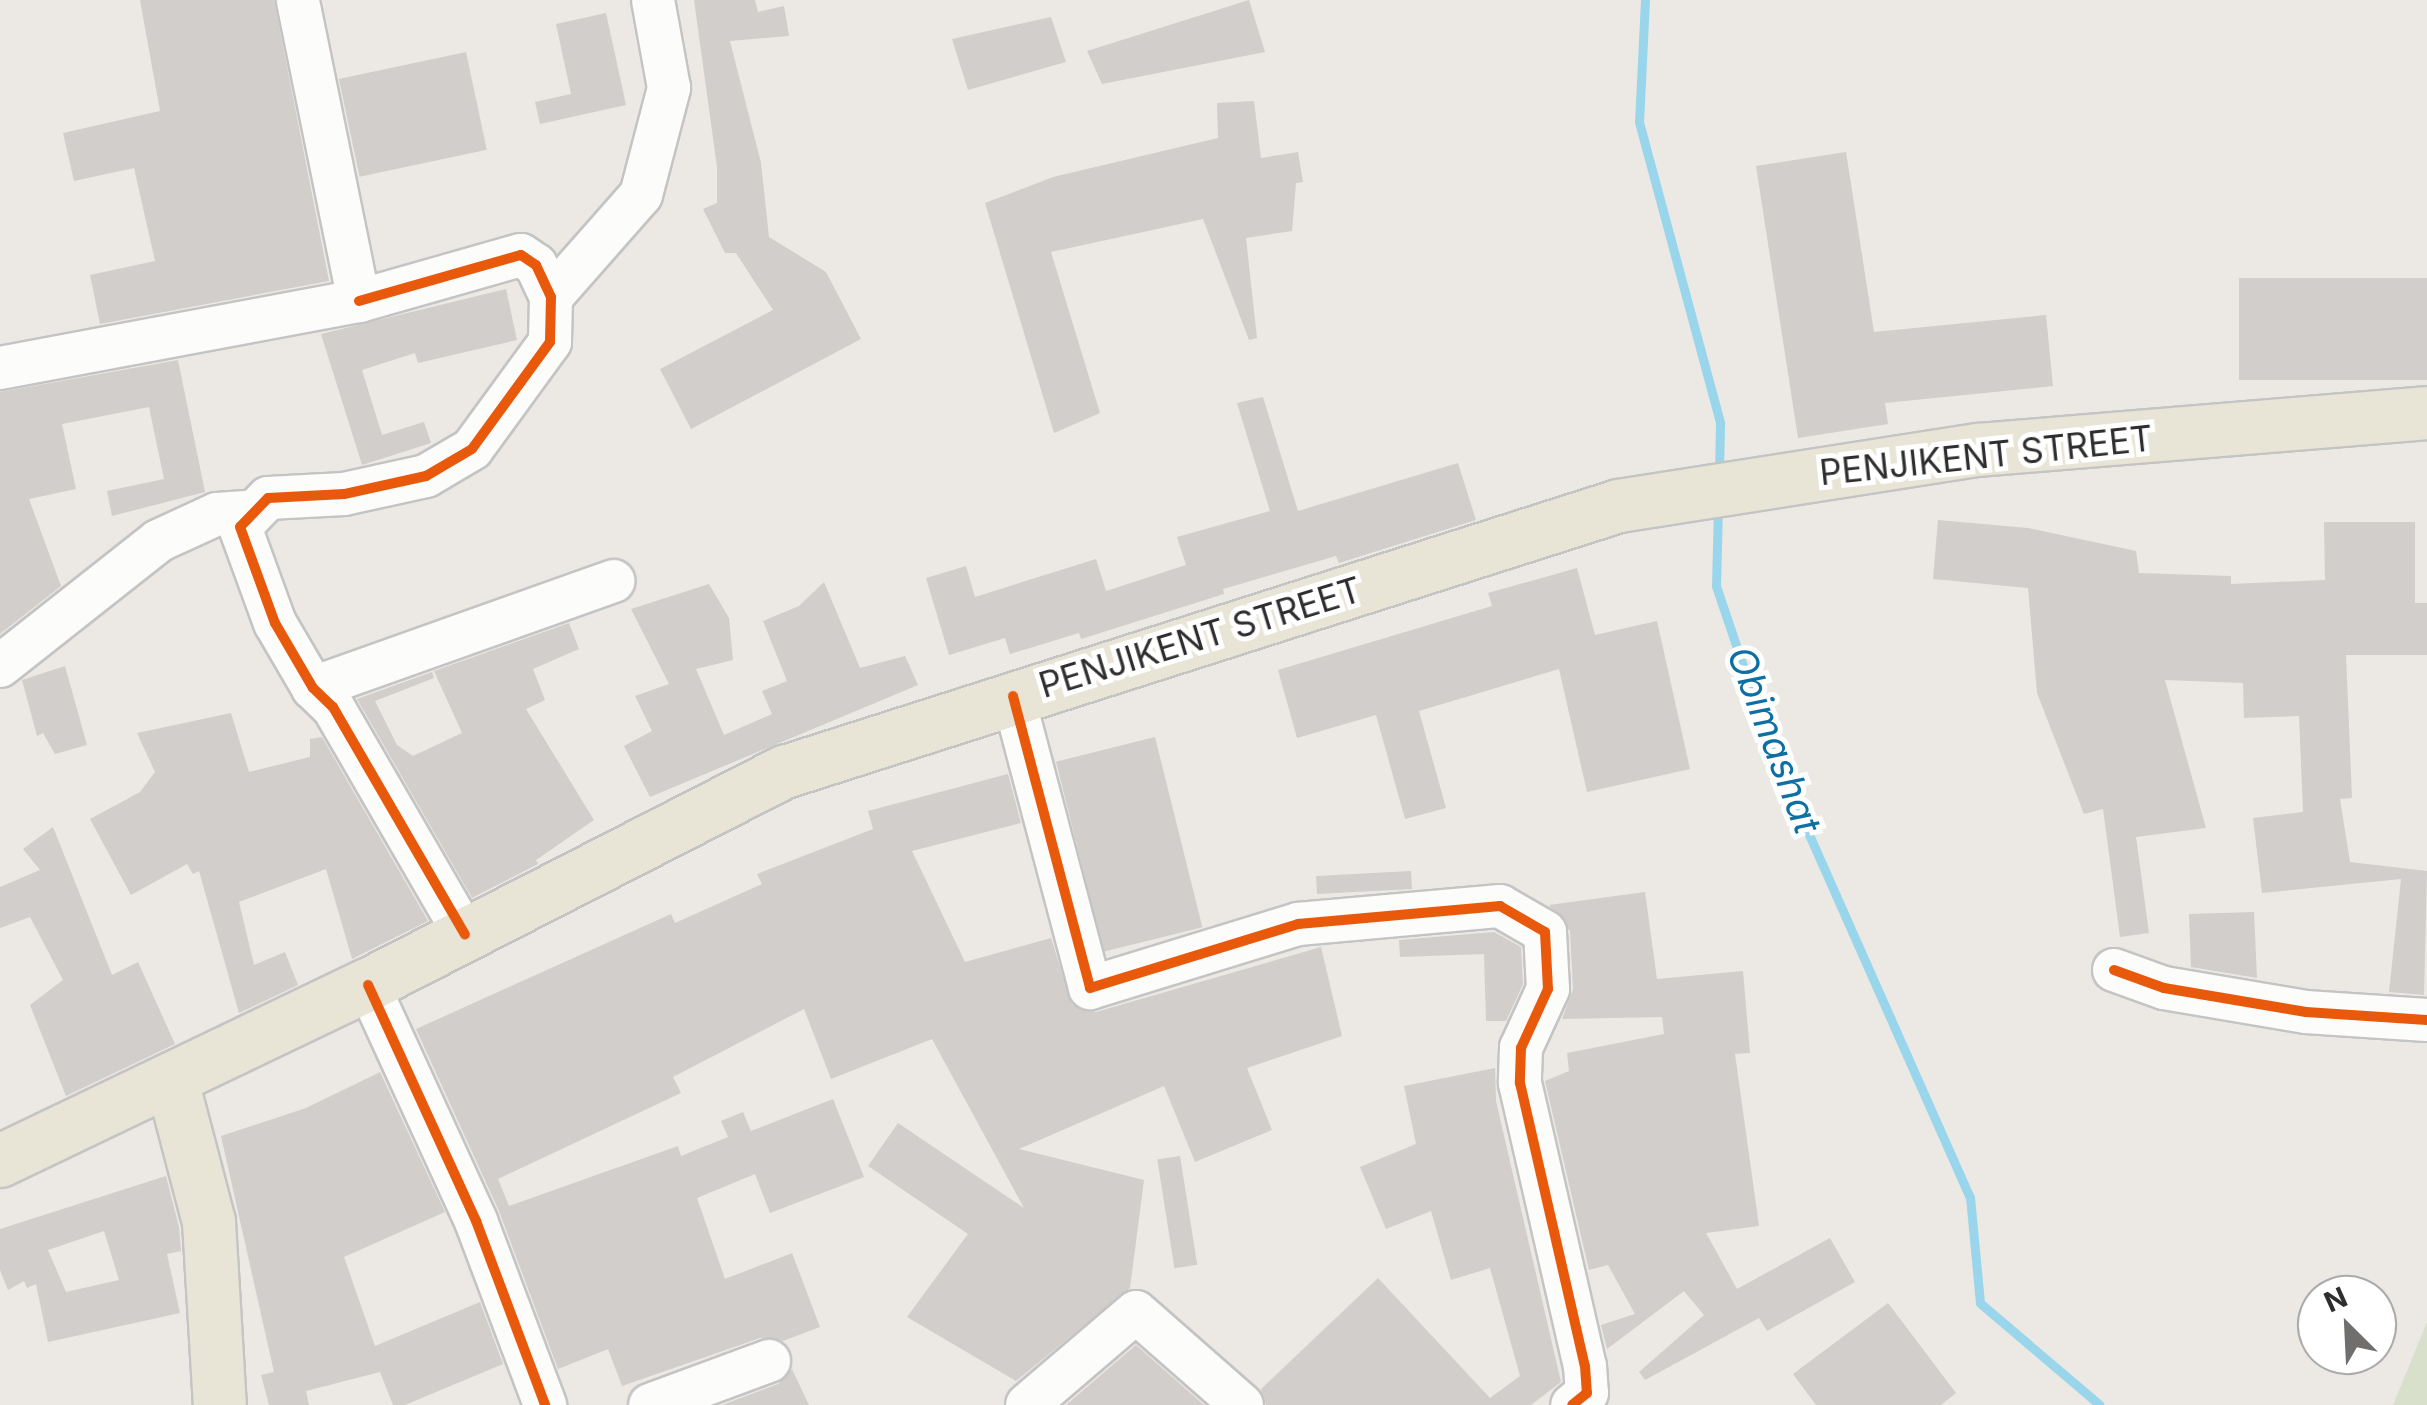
<!DOCTYPE html>
<style>
body{margin:0}
#map{position:relative;width:2427px;height:1405px;overflow:hidden;background:#ece8e4;font-family:Inter,sans-serif}
div>[style]{position:absolute}
[style*='--x']{left:calc(var(--x)*1px);top:calc(var(--y)*1px);width:calc(var(--w)*1px);rotate:calc(var(--a)*1deg)}
.cemetery>*{inset:0;background:#d8e0cc}
.stream>*{height:9px;margin:-4.5px;padding:0 4.5px;transform-origin:4.5px;border-radius:4.5px;background:#99d6ec}
.building>*{inset:0;background:#d1cecb;transform-origin:0 0}
.roads{filter:drop-shadow(2px 0 #c5c4c5) drop-shadow(-2px 0 #c5c4c5) drop-shadow(0 2px #c5c4c5) drop-shadow(0 -2px #c5c4c5)}
.minor>*{height:42px;margin:-21px;padding:0 21px;transform-origin:21px;border-radius:21px;background:#fcfcfb}
.major>*{height:52px;margin:-26px;padding:0 26px;transform-origin:26px;border-radius:26px;background:#e8e4d6}
.cycleway>*{height:10px;margin:-5px;padding:0 5px;transform-origin:5px;border-radius:5px;background:#e8590c}
span{translate:-50% -50%;white-space:nowrap;text-align:center;line-height:1.15;-webkit-text-stroke:10px #fff;paint-order:stroke}
.street-label{font-size:35px;color:#2e2e2e}
.water-label{font-size:38px;color:#0d6fa3;font-style:italic}
.north{position:absolute;left:2297px;top:1275px;width:100px;height:100px;box-sizing:border-box;background:#fff;border:2px solid #ababab;border-radius:50%;rotate:336deg;font-size:28px;font-weight:700;line-height:40px;text-align:center;color:#2e2e2e}
.north::after{content:'';display:block;margin:auto;width:35px;height:45px;background:#706f6e;clip-path:polygon(50% 0,100% 100%,50% 72%,0 100%)}
</style>
<div id="map">
<div class="cemetery">
<i style="clip-path:polygon(2427px 1322px,2427px 1405px,2393px 1405px)"></i>
</div>
<div class="stream">
<i style="--x:1645;--y:0;--w:122;--a:92.8"></i>
<i style="--x:1639;--y:122;--w:312;--a:74.9"></i>
<i style="--x:1720;--y:423;--w:51;--a:91.1"></i>
<i style="--x:1718;--y:505;--w:81;--a:91.4"></i>
<i style="--x:1716;--y:586;--w:174;--a:71.3"></i>
<i style="--x:1772;--y:751;--w:488;--a:66.1"></i>
<i style="--x:1970;--y:1197;--w:106;--a:84.6"></i>
<i style="--x:1980;--y:1303;--w:157;--a:40.4"></i>
</div>
<div class="building">
<i style="clip-path:polygon(140px 0,274px 0,329px 281px,100px 324px,90px 275px,155px 261px,134px 168px,74px 181px,63px 133px,160px 111px)"></i>
<i style="clip-path:polygon(694px 0,755px 0,758px 12px,784px 6px,789px 36px,730px 41px,761px 163px,769px 237px,826px 272px,861px 339px,691px 429px,660px 369px,773px 310px,736px 253px,725px 253px,703px 209px,717px 203px,717px 167px)"></i>
<i style="clip-path:polygon(1249px 0,1265px 52px,1102px 84px,1087px 51px)"></i>
<i style="clip-path:polygon(606px 13px,626px 105px,540px 124px,535px 102px,571px 94px,556px 24px)"></i>
<i style="clip-path:polygon(1051px 17px,1066px 62px,968px 90px,952px 39px)"></i>
<i style="left:466px;top:52px;width:100px;height:130px;rotate:78deg"></i>
<i style="clip-path:polygon(1254px 101px,1261px 158px,1298px 152px,1303px 182px,1296px 183px,1292px 231px,1246px 238px,1257px 338px,1249px 340px,1203px 219px,1051px 252px,1100px 413px,1054px 433px,985px 203px,1053px 177px,1218px 138px,1217px 103px)"></i>
<i style="clip-path:polygon(1846px 152px,1874px 332px,2046px 315px,2053px 386px,1885px 403px,1888px 424px,1798px 438px,1756px 166px)"></i>
<i style="left:2427px;top:278px;width:102px;height:188px;rotate:90deg"></i>
<i style="clip-path:polygon(506px 289px,517px 340px,418px 363px,415px 353px,362px 370px,382px 435px,424px 422px,431px 443px,362px 465px,321px 334px)"></i>
<i style="clip-path:polygon(178px 360px,205px 492px,112px 516px,107px 491px,164px 479px,149px 407px,62px 424px,76px 489px,29px 499px,61px 586px,0 634px,0 392px)"></i>
<i style="clip-path:polygon(1263px 397px,1298px 511px,1458px 463px,1476px 520px,1339px 563px,1336px 556px,1223px 589px,1224px 594px,1081px 639px,1079px 633px,1010px 654px,1005px 638px,949px 655px,926px 578px,966px 566px,975px 597px,1096px 559px,1106px 591px,1186px 565px,1177px 537px,1270px 511px,1237px 403px)"></i>
<i style="clip-path:polygon(1938px 520px,2028px 528px,2136px 551px,2139px 573px,2231px 576px,2231px 584px,2325px 580px,2324px 522px,2415px 522px,2415px 603px,2427px 603px,2427px 655px,2346px 655px,2352px 798px,2340px 799px,2350px 862px,2427px 871px,2424px 995px,2389px 992px,2401px 879px,2262px 893px,2253px 818px,2303px 812px,2299px 716px,2244px 718px,2243px 683px,2165px 680px,2206px 828px,2136px 837px,2149px 933px,2120px 937px,2103px 809px,2084px 814px,2037px 693px,2028px 588px,1933px 579px)"></i>
<i style="clip-path:polygon(1577px 568px,1595px 635px,1657px 621px,1690px 769px,1587px 792px,1559px 669px,1419px 711px,1446px 808px,1405px 819px,1376px 715px,1297px 738px,1278px 670px,1492px 606px,1488px 593px)"></i>
<i style="clip-path:polygon(824px 582px,860px 668px,905px 656px,918px 685px,650px 797px,624px 746px,652px 731px,635px 696px,669px 684px,631px 609px,709px 584px,729px 618px,733px 660px,696px 669px,724px 735px,772px 714px,762px 691px,787px 681px,763px 621px,799px 606px)"></i>
<i style="clip-path:polygon(569px 623px,579px 649px,533px 669px,545px 700px,526px 709px,594px 820px,536px 860px,538px 864px,472px 898px,357px 699px,432px 672px,434px 678px,375px 701px,397px 745px,413px 756px,462px 733px,434px 671px)"></i>
<i style="clip-path:polygon(65px 666px,87px 745px,55px 754px,43px 733px,37px 736px,22px 680px)"></i>
<i style="clip-path:polygon(231px 713px,249px 772px,310px 757px,310px 739px,322px 737px,428px 921px,352px 959px,326px 869px,239px 902px,254px 965px,285px 952px,298px 985px,239px 1013px,199px 871px,193px 874px,187px 864px,131px 895px,90px 819px,140px 792px,155px 772px,137px 733px)"></i>
<i style="left:1155px;top:737px;width:196px;height:102px;rotate:76deg"></i>
<i style="clip-path:polygon(1008px 774px,1021px 823px,912px 851px,965px 962px,1051px 938px,1072px 1005px,1096px 1012px,1321px 947px,1342px 1036px,1247px 1068px,1272px 1130px,1195px 1162px,1164px 1086px,1019px 1149px,1144px 1180px,1130px 1288px,1016px 1381px,907px 1317px,968px 1234px,868px 1166px,898px 1123px,1024px 1208px,932px 1039px,831px 1079px,804px 1009px,673px 1077px,681px 1093px,498px 1179px,509px 1206px,678px 1146px,681px 1156px,728px 1137px,721px 1121px,743px 1112px,751px 1131px,833px 1099px,864px 1177px,770px 1213px,755px 1174px,697px 1198px,725px 1279px,792px 1253px,820px 1327px,783px 1341px,760px 1338px,622px 1386px,608px 1349px,558px 1369px,499px 1211px,416px 1029px,671px 914px,675px 923px,762px 884px,757px 874px,873px 829px,868px 811px)"></i>
<i style="clip-path:polygon(53px 827px,112px 975px,138px 962px,175px 1044px,66px 1096px,30px 1005px,63px 980px,30px 917px,0 928px,0 887px,40px 870px,23px 849px)"></i>
<i style="left:1411px;top:871px;width:18px;height:95px;rotate:87deg"></i>
<i style="clip-path:polygon(1645px 892px,1657px 979px,1743px 971px,1750px 1053px,1735px 1054px,1759px 1226px,1706px 1233px,1737px 1289px,1830px 1238px,1855px 1282px,1767px 1331px,1759px 1318px,1645px 1380px,1639px 1372px,1704px 1315px,1684px 1291px,1607px 1349px,1601px 1325px,1635px 1314px,1608px 1265px,1589px 1270px,1545px 1081px,1569px 1071px,1567px 1053px,1664px 1034px,1662px 1017px,1562px 1019px,1573px 989px,1570px 931px,1549px 905px)"></i>
<i style="clip-path:polygon(2254px 912px,2257px 978px,2191px 967px,2189px 914px)"></i>
<i style="clip-path:polygon(1494px 932px,1521px 947px,1523px 984px,1506px 1021px,1486px 1021px,1484px 954px,1400px 957px,1399px 940px)"></i>
<i style="clip-path:polygon(1495px 1068px,1496px 1101px,1561px 1382px,1531px 1405px,1266px 1405px,1261px 1389px,1378px 1278px,1490px 1398px,1520px 1376px,1490px 1268px,1451px 1280px,1431px 1211px,1386px 1229px,1360px 1167px,1416px 1144px,1404px 1086px)"></i>
<i style="clip-path:polygon(380px 1072px,445px 1212px,344px 1257px,375px 1346px,480px 1302px,503px 1364px,405px 1405px,393px 1405px,380px 1372px,306px 1391px,309px 1405px,269px 1405px,261px 1375px,274px 1372px,221px 1136px,306px 1108px)"></i>
<i style="left:1180px;top:1156px;width:110px;height:23px;rotate:81deg"></i>
<i style="clip-path:polygon(evenodd,166px 1176px,179px 1227px,181px 1251px,167px 1254px,180px 1313px,48px 1342px,36px 1284px,27px 1288px,24px 1281px,8px 1290px,0 1270px,0 1229px,166px 1176px,104px 1231px,119px 1280px,66px 1292px,48px 1250px,104px 1231px)"></i>
<i style="clip-path:polygon(1888px 1303px,1956px 1393px,1941px 1405px,1816px 1405px,1793px 1374px)"></i>
<i style="clip-path:polygon(1136px 1345px,1204px 1405px,1066px 1405px)"></i>
<i style="clip-path:polygon(792px 1369px,809px 1405px,722px 1405px,778px 1384px)"></i>
</div>
<div class="roads">
<div class="minor">
<i style="--x:551;--y:297;--w:136;--a:-48.6"></i>
<i style="--x:641;--y:195;--w:111;--a:-75.3"></i>
<i style="--x:669;--y:88;--w:89;--a:-100.3"></i>
<i style="--x:359;--y:301;--w:168;--a:-15.9"></i>
<i style="--x:521;--y:255;--w:18;--a:34"></i>
<i style="--x:536;--y:265;--w:35;--a:65"></i>
<i style="--x:551;--y:297;--w:45;--a:91.3"></i>
<i style="--x:550;--y:342;--w:132;--a:126.1"></i>
<i style="--x:472;--y:449;--w:53;--a:149.6"></i>
<i style="--x:426;--y:476;--w:84;--a:167.6"></i>
<i style="--x:344;--y:494;--w:76;--a:177"></i>
<i style="--x:268;--y:498;--w:40;--a:134"></i>
<i style="--x:240;--y:527;--w:102;--a:70"></i>
<i style="--x:275;--y:623;--w:75;--a:59.7"></i>
<i style="--x:313;--y:688;--w:28;--a:44"></i>
<i style="--x:333;--y:707;--w:263;--a:59.9"></i>
<i style="--x:0;--y:368;--w:365;--a:-10.6"></i>
<i style="--x:359;--y:301;--w:307;--a:-101.5"></i>
<i style="--x:0;--y:666;--w:201;--a:-38.3"></i>
<i style="--x:158;--y:541;--w:65;--a:-24.6"></i>
<i style="--x:217;--y:514;--w:32;--a:-4"></i>
<i style="--x:313;--y:688;--w:319;--a:-19.6"></i>
<i style="--x:1013;--y:696;--w:302;--a:75.2"></i>
<i style="--x:1090;--y:988;--w:218;--a:-17.1"></i>
<i style="--x:1298;--y:924;--w:203;--a:-5.1"></i>
<i style="--x:1500;--y:906;--w:52;--a:30"></i>
<i style="--x:1545;--y:932;--w:57;--a:87"></i>
<i style="--x:1548;--y:989;--w:65;--a:114.6"></i>
<i style="--x:1521;--y:1048;--w:35;--a:92"></i>
<i style="--x:1520;--y:1083;--w:290;--a:77.1"></i>
<i style="--x:1585;--y:1366;--w:27;--a:86"></i>
<i style="--x:1587;--y:1393;--w:19;--a:141"></i>
<i style="--x:2114;--y:970;--w:53;--a:19.8"></i>
<i style="--x:2164;--y:988;--w:144;--a:9.6"></i>
<i style="--x:2306;--y:1012;--w:121;--a:3.8"></i>
<i style="--x:368;--y:985;--w:260;--a:65.4"></i>
<i style="--x:476;--y:1221;--w:197;--a:69.4"></i>
<i style="--x:650;--y:1405;--w:127;--a:-20.3"></i>
<i style="--x:1027;--y:1405;--w:143;--a:-40.5"></i>
<i style="--x:1136;--y:1312;--w:141;--a:41.3"></i>
</div>
<div class="major">
<i style="--x:172;--y:1081;--w:146;--a:75.3"></i>
<i style="--x:209;--y:1222;--w:183;--a:86.6"></i>
<i style="--x:0;--y:1161;--w:408;--a:-25.6"></i>
<i style="--x:368;--y:985;--w:468;--a:-27.1"></i>
<i style="--x:785;--y:772;--w:875;--a:-17.69"></i>
<i style="--x:1619;--y:506;--w:363;--a:-8.9"></i>
<i style="--x:1978;--y:450;--w:451;--a:-4.7"></i>
</div>
</div>
<div class="cycleway">
<i style="--x:359;--y:301;--w:168;--a:-15.9"></i>
<i style="--x:521;--y:255;--w:18;--a:34"></i>
<i style="--x:536;--y:265;--w:35;--a:65"></i>
<i style="--x:551;--y:297;--w:45;--a:91.3"></i>
<i style="--x:550;--y:342;--w:132;--a:126.1"></i>
<i style="--x:472;--y:449;--w:53;--a:149.6"></i>
<i style="--x:426;--y:476;--w:84;--a:167.6"></i>
<i style="--x:344;--y:494;--w:76;--a:177"></i>
<i style="--x:268;--y:498;--w:40;--a:134"></i>
<i style="--x:240;--y:527;--w:102;--a:70"></i>
<i style="--x:275;--y:623;--w:75;--a:59.7"></i>
<i style="--x:313;--y:688;--w:28;--a:44"></i>
<i style="--x:333;--y:707;--w:263;--a:59.9"></i>
<i style="--x:1013;--y:696;--w:302;--a:75.2"></i>
<i style="--x:1090;--y:988;--w:218;--a:-17.1"></i>
<i style="--x:1298;--y:924;--w:203;--a:-5.1"></i>
<i style="--x:1500;--y:906;--w:52;--a:30"></i>
<i style="--x:1545;--y:932;--w:57;--a:87"></i>
<i style="--x:1548;--y:989;--w:65;--a:114.6"></i>
<i style="--x:1521;--y:1048;--w:35;--a:92"></i>
<i style="--x:1520;--y:1083;--w:290;--a:77.1"></i>
<i style="--x:1585;--y:1366;--w:27;--a:86"></i>
<i style="--x:1587;--y:1393;--w:19;--a:141"></i>
<i style="--x:2114;--y:970;--w:53;--a:19.8"></i>
<i style="--x:2164;--y:988;--w:144;--a:9.6"></i>
<i style="--x:2306;--y:1012;--w:121;--a:3.8"></i>
<i style="--x:368;--y:985;--w:260;--a:65.4"></i>
<i style="--x:476;--y:1221;--w:197;--a:69.4"></i>
</div>
<div class="street-label">
<span style="left:1986px;top:455px;rotate:-6deg">PENJIKENT STREET</span>
<span style="left:1200px;top:637px;rotate:-17deg">PENJIKENT STREET</span>
</div>
<div class="water-label">
<span style="left:1774px;top:740px;rotate:69deg">Obimashat</span>
</div>
<div class="north">N</div>
</div>
